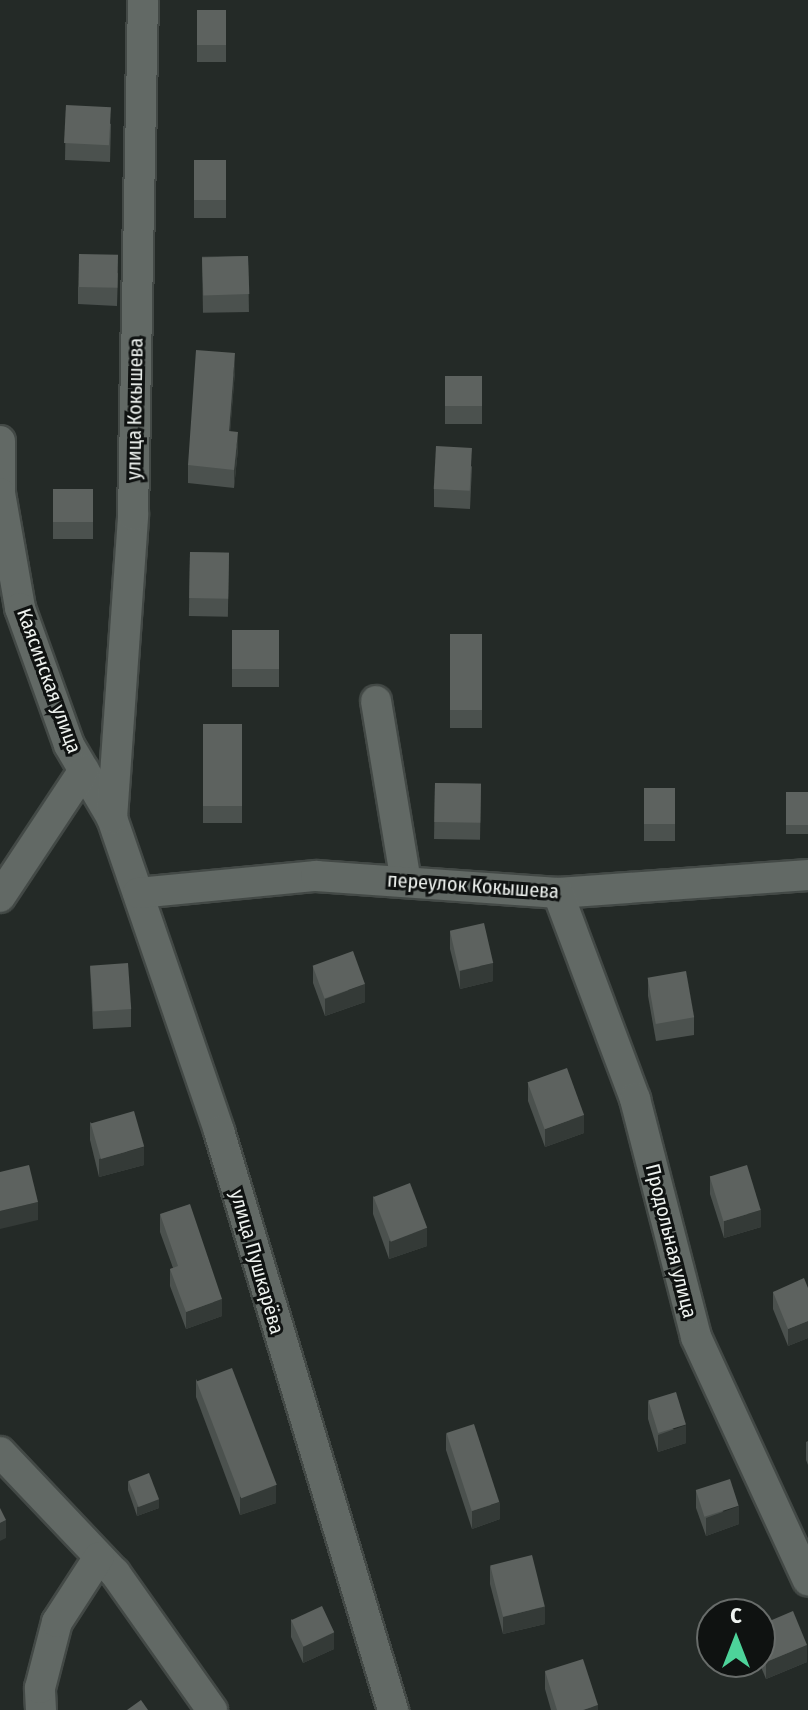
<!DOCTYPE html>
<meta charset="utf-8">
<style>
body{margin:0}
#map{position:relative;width:808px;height:1710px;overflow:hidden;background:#242a27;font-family:"Fira Sans Condensed",sans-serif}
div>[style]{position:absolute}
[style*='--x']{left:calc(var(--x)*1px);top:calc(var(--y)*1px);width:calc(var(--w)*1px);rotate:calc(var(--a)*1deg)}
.roads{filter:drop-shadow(2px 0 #434946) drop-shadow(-2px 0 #434946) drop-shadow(0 2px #434946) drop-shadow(0 -2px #434946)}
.minor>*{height:30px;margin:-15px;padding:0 15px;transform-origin:15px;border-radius:15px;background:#626965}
.wall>*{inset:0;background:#4b514e;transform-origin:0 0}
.shaded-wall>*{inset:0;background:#343a37}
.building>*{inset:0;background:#5d625f;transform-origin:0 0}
span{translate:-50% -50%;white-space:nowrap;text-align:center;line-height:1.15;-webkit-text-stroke:6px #0f1211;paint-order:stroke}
.street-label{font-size:20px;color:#eef2ef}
.north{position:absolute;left:696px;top:1598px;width:80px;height:80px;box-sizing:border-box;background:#0f1211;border:2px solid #686c6a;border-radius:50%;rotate:0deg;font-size:22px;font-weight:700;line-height:32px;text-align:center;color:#eef2ef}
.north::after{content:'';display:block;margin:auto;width:28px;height:36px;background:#4dd39a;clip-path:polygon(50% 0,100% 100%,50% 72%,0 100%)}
</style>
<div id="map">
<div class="roads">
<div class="minor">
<i style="--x:0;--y:441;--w:52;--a:90"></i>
<i style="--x:0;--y:493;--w:117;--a:80.1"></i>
<i style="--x:20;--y:608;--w:145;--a:70.3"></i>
<i style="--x:69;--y:745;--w:85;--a:59.5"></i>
<i style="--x:112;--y:818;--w:331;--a:71.1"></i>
<i style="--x:219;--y:1131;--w:605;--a:73.27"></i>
<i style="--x:376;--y:701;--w:183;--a:80.6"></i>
<i style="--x:112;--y:818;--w:304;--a:-86"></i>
<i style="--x:133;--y:515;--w:515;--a:-88.89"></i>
<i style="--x:138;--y:893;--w:179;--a:-5.5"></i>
<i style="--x:316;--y:876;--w:243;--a:4"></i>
<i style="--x:558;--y:893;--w:251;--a:-4.1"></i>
<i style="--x:558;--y:893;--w:220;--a:69.5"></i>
<i style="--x:635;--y:1099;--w:246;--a:75.6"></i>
<i style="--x:696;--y:1337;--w:268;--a:65.3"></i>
<i style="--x:0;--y:897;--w:152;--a:-56.5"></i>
<i style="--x:0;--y:1452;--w:167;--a:46.5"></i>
<i style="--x:115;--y:1573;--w:168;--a:54.7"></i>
<i style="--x:41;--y:1710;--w:22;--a:-93"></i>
<i style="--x:40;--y:1688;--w:68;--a:-75.6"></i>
<i style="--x:57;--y:1622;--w:77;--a:-57.1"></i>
</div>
</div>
<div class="wall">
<i style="left:197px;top:10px;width:29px;height:52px"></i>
<i style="clip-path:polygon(66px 105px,111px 124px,110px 162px,65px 160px)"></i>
<i style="left:194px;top:160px;width:32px;height:58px"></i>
<i style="left:248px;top:256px;width:56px;height:46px;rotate:89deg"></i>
<i style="clip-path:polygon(118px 273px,117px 306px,78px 304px,78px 287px)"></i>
<i style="clip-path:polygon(235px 371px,230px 431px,238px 449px,234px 488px,188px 483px,188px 465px)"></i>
<i style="left:445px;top:376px;width:37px;height:48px"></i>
<i style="clip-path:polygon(472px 466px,470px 509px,434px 507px,434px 489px)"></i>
<i style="left:53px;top:489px;width:40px;height:50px"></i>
<i style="left:190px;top:552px;width:39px;height:64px;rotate:1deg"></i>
<i style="left:232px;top:630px;width:47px;height:57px"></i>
<i style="left:450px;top:634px;width:32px;height:94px"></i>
<i style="left:203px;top:724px;width:39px;height:99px"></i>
<i style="left:435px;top:783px;width:46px;height:56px;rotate:1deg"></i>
<i style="left:644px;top:788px;width:31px;height:53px"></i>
<i style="left:786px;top:792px;width:22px;height:42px"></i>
<i style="clip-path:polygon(450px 931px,493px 981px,460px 989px,450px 949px)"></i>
<i style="clip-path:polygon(90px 966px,131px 1009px,131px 1027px,93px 1029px)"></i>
<i style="clip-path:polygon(313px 966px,365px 1002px,325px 1016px,313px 983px)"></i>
<i style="clip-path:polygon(648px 978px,694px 1017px,694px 1035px,656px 1041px,648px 996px)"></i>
<i style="clip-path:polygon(528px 1083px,584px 1133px,545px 1147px,528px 1101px)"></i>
<i style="clip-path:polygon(90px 1122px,144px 1165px,99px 1177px,90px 1140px)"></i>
<i style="clip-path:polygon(710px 1176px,761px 1227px,724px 1238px,710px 1194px)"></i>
<i style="clip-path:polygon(373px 1196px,427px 1246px,389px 1259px,373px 1214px)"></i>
<i style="clip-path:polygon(160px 1214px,222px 1316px,186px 1329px,170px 1286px,170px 1269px,173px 1268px,160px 1232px)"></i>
<i style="clip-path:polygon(808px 1288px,808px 1338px,788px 1346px,773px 1309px,773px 1292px)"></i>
<i style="clip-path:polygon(196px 1379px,276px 1503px,240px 1515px,196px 1397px)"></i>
<i style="clip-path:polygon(648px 1401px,686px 1443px,658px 1452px,648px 1419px)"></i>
<i style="clip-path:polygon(446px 1433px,500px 1519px,472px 1529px,446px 1450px)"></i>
<i style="clip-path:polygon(808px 1441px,808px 1465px,806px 1460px,806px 1442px)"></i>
<i style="clip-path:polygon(128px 1481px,159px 1508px,137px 1516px,128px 1490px)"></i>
<i style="clip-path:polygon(696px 1490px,739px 1524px,706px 1536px,696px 1508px)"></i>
<i style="clip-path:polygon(490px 1566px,545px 1624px,503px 1634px,490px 1584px)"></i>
<i style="clip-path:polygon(291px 1619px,334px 1649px,303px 1663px,291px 1637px)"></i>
<i style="clip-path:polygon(760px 1625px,807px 1662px,766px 1679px,759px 1662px)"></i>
<i style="clip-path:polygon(545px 1671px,598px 1710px,551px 1710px,545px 1689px)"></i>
</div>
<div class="shaded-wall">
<i style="clip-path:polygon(235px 353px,235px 371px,229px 448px,229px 431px)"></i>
<i style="clip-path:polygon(238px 432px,238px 449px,234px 488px,234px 470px)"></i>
<i style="clip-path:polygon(493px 963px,493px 981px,460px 989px,460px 971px)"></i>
<i style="clip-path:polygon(365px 984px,365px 1002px,325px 1016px,325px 999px)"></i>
<i style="clip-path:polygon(584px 1115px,584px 1133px,545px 1147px,545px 1129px)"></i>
<i style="clip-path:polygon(144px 1147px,144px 1165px,99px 1177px,99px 1159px)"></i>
<i style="clip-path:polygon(38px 1202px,38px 1220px,0 1229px,0 1211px)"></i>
<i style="clip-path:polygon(761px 1210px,761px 1227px,724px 1238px,724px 1221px)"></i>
<i style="clip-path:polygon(427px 1228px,427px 1246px,389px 1259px,389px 1241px)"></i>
<i style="clip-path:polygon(222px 1299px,222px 1316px,186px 1329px,186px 1312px)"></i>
<i style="clip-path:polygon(808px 1321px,808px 1338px,788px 1346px,788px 1329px)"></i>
<i style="clip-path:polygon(686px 1425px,686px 1443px,658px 1452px,658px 1435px)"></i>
<i style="clip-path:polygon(276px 1485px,276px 1503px,240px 1515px,240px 1497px)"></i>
<i style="clip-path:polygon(159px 1499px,159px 1508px,137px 1516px,137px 1507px)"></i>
<i style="clip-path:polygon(500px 1502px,500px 1519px,472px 1529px,472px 1511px)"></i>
<i style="clip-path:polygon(739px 1506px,739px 1524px,706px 1536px,706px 1518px)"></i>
<i style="clip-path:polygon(6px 1520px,6px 1538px,0 1541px,0 1523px)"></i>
<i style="clip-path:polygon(545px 1606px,545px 1624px,503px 1634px,503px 1617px)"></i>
<i style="clip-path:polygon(334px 1632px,334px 1649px,303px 1663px,303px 1645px)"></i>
<i style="clip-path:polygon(807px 1645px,807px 1662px,766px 1679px,766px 1662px)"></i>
<i style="clip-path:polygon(598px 1705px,598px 1710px,583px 1710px)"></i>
</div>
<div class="building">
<i style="left:197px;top:10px;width:29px;height:35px"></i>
<i style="left:66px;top:105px;width:45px;height:38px;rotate:3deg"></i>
<i style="left:194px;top:160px;width:32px;height:40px"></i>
<i style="left:79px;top:254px;width:39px;height:33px;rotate:1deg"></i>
<i style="left:248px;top:256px;width:38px;height:46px;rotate:88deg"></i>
<i style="clip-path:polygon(196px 350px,235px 353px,229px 431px,238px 432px,234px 470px,188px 465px)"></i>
<i style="left:445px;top:376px;width:37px;height:30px"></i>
<i style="left:436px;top:446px;width:36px;height:43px;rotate:3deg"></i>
<i style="left:53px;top:489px;width:40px;height:33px"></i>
<i style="left:190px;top:552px;width:39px;height:46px;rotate:1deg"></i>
<i style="left:232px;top:630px;width:47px;height:39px"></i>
<i style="left:450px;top:634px;width:32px;height:76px"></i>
<i style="left:203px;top:724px;width:39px;height:82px"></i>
<i style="left:435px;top:783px;width:46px;height:39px;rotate:1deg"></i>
<i style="left:644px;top:788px;width:31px;height:36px"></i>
<i style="left:786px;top:792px;width:22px;height:33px"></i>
<i style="left:484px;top:923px;width:41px;height:35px;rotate:77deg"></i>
<i style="left:353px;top:951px;width:35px;height:43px;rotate:70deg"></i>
<i style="left:128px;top:963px;width:46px;height:38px;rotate:86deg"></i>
<i style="left:686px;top:971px;width:47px;height:39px;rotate:80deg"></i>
<i style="left:567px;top:1068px;width:50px;height:42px;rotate:70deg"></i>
<i style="left:134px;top:1111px;width:37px;height:45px;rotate:74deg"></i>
<i style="clip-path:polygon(29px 1165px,38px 1202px,0 1211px,0 1172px)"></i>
<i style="left:747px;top:1165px;width:47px;height:39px;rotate:73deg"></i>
<i style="left:410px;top:1183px;width:48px;height:39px;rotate:69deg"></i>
<i style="clip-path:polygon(190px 1204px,222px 1299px,186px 1312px,170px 1269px,178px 1266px,160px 1214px)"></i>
<i style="clip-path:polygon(804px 1278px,808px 1288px,808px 1321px,788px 1329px,773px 1292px)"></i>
<i style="left:232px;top:1368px;width:125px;height:38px;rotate:69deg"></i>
<i style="left:676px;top:1392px;width:34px;height:29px;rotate:73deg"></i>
<i style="left:474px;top:1424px;width:82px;height:29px;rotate:72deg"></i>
<i style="left:149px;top:1473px;width:28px;height:22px;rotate:69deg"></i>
<i style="left:730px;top:1479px;width:28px;height:36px;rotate:72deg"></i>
<i style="clip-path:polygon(0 1508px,6px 1520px,0 1523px)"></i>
<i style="left:532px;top:1555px;width:53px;height:43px;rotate:76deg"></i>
<i style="left:322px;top:1606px;width:29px;height:34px;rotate:65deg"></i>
<i style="clip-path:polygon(793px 1611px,807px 1645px,766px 1662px,760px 1646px,760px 1625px)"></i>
<i style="clip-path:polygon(583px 1659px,598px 1705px,583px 1710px,557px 1710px,545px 1671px)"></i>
<i style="clip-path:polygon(141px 1700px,148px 1710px,127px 1710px)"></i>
</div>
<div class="street-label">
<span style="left:135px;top:409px;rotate:-89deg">улица Кокышева</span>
<span style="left:49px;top:681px;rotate:70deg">Каясинская улица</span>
<span style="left:473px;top:886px;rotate:4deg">переулок Кокышева</span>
<span style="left:671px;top:1241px;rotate:76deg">Продольная улица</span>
<span style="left:257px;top:1262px;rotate:74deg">улица Пушкарёва</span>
</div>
<div class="north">С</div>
</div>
